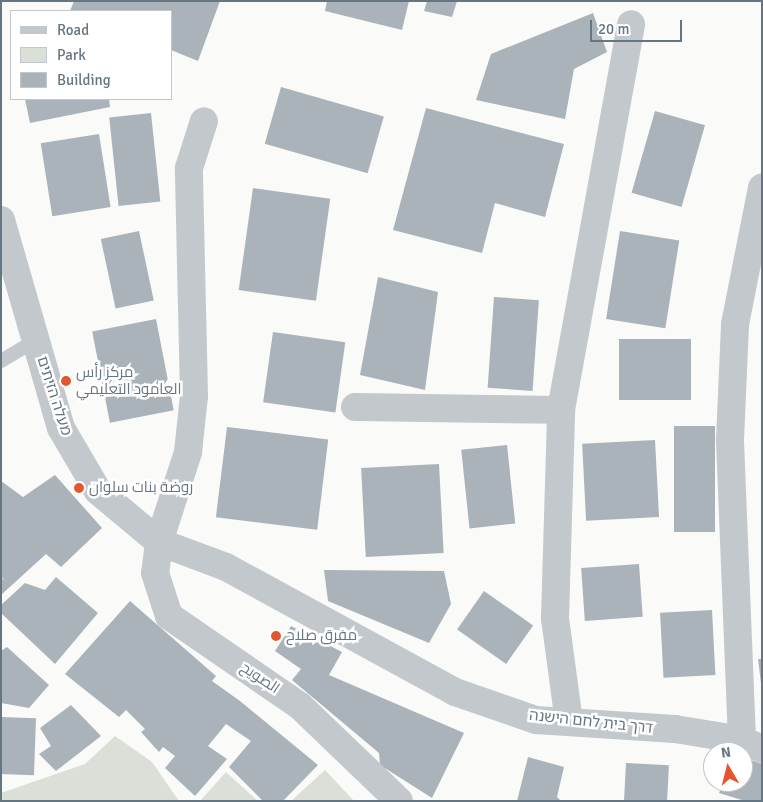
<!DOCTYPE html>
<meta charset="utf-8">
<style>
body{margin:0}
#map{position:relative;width:763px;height:802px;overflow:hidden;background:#fafaf8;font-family:Signika,Cairo,"Noto Sans Hebrew",sans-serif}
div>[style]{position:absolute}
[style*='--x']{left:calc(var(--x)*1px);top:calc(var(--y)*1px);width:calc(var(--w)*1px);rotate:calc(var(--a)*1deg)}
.green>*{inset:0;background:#dadfd7}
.building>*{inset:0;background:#aab3b9;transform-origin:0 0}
.service>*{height:14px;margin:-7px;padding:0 7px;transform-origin:7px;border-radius:7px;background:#c3c8cc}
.minor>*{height:28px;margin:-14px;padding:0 14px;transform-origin:14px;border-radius:14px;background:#c3c8cc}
.tertiary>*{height:28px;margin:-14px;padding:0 14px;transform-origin:14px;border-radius:14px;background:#c3c8cc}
.dots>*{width:14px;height:14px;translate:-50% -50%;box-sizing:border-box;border:2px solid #fff;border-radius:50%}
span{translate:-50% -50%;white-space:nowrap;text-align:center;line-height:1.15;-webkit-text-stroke:5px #fff;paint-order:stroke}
.poi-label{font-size:15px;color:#657683}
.left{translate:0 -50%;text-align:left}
.street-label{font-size:15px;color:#657683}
.frame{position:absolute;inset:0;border:2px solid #657683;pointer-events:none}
.legend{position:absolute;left:10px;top:10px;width:162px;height:90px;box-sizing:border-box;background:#fff;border:1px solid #c1c8cd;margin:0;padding:6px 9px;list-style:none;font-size:15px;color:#657683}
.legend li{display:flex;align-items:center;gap:10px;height:25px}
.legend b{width:25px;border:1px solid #c1c8cd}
.north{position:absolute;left:703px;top:742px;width:50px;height:50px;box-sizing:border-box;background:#fff;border:1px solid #c1c8cd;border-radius:50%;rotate:352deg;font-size:14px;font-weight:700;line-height:20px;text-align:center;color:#657683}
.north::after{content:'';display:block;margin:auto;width:18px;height:22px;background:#e4572e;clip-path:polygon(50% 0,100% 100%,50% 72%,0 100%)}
.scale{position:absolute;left:590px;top:20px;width:92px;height:22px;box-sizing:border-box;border:2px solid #657683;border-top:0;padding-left:6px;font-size:15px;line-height:18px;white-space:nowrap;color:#657683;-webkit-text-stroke:4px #fff;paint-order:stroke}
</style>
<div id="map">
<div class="green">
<i style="clip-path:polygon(115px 736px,152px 762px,179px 801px,1px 801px,1px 793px,85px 764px)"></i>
<i style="clip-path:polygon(325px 770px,354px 801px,291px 801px)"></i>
<i style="clip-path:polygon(226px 772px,258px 801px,200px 801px)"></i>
</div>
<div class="building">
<i style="clip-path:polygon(74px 1px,220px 1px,198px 61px,171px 50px,171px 11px,70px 11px)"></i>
<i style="clip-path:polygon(327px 1px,409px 1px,402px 30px,325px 11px)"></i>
<i style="clip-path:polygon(427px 1px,457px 1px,452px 17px,424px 11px)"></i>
<i style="clip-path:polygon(593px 13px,607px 52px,574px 69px,565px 119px,476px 100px,491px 54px)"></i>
<i style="left:281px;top:87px;width:107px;height:59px;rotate:16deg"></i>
<i style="clip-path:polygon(25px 99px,109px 99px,110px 107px,30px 123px)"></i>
<i style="clip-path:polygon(426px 108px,564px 144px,545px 217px,495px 203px,482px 253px,393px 230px)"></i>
<i style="left:655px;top:111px;width:52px;height:85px;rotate:16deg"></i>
<i style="left:151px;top:113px;width:89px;height:42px;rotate:84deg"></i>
<i style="left:99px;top:134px;width:74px;height:59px;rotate:81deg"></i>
<i style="left:253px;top:188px;width:78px;height:103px;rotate:8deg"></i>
<i style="left:139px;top:231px;width:71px;height:39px;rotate:78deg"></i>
<i style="left:620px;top:231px;width:60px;height:89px;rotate:9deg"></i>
<i style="clip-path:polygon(378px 277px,438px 292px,425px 390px,360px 375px)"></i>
<i style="left:494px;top:297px;width:45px;height:91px;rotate:4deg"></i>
<i style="left:156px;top:319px;width:93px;height:65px;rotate:79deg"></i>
<i style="left:273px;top:332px;width:73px;height:71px;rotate:8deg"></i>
<i style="left:619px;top:339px;width:72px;height:61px"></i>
<i style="left:674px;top:426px;width:41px;height:106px"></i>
<i style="left:227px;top:427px;width:102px;height:91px;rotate:7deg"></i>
<i style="left:655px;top:440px;width:77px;height:73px;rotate:87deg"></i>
<i style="left:507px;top:445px;width:79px;height:46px;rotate:84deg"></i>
<i style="left:439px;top:464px;width:89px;height:78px;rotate:87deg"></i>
<i style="clip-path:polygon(55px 475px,102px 528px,61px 567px,46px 554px,1px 595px,1px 578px,5px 580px,1px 577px,1px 481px,23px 497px)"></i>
<i style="left:639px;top:564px;width:53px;height:58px;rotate:86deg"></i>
<i style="clip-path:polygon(324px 570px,444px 571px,451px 604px,429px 643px,328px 601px)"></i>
<i style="clip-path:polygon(56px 577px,98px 613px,55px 664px,1px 613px,1px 605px,25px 583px,45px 590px)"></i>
<i style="left:484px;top:591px;width:60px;height:47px;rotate:35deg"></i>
<i style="clip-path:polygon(130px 601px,216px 676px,212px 681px,240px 701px,318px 765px,283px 801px,263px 801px,229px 767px,251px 741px,226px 724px,208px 746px,227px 759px,195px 796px,165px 768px,175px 756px,163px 747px,159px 752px,141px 732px,145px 729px,126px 710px,119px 717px,65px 674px)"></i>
<i style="left:712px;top:610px;width:65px;height:52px;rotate:87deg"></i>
<i style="clip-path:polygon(291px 626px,342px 652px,329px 675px,464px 733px,432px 798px,380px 765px,379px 753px,292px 680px,301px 669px,275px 651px)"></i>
<i style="clip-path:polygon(7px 647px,49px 685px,29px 708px,1px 703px,1px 651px)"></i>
<i style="clip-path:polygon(758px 659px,762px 659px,762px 683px,761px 683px)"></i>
<i style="clip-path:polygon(71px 705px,101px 736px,56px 771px,39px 754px,51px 746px,40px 728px)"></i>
<i style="left:1px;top:717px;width:35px;height:57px;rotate:2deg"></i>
<i style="clip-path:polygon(528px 757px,564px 767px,557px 797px,561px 801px,517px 801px)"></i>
<i style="clip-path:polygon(743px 757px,762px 764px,762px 801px,745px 801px,719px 793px,724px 782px,743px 782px)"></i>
<i style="left:626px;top:763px;width:43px;height:38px;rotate:3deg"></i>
</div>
<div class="service">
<i style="--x:1;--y:361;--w:41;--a:-31"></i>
</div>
<div class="minor">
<i style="--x:355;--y:407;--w:206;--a:0.8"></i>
<i style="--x:159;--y:542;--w:95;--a:-72.1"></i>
<i style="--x:188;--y:452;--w:56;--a:-83.9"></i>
<i style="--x:194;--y:396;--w:228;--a:-91.3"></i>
<i style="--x:189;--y:168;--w:49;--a:-72.3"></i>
<i style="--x:569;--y:722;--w:105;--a:-97.7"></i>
<i style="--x:555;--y:618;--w:208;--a:-88.3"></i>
<i style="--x:561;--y:410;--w:392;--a:-79.7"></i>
<i style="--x:742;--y:740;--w:300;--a:-92.3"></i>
<i style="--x:730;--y:440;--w:116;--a:-87.5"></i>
<i style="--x:735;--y:324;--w:139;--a:-78.8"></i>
</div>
<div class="tertiary">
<i style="--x:1;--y:220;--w:216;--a:73.9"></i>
<i style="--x:61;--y:428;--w:73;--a:59.6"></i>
<i style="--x:98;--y:491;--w:80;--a:39.9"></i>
<i style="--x:159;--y:542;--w:72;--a:20.5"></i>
<i style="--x:226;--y:567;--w:261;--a:28.6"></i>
<i style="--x:455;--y:692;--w:86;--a:19.1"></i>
<i style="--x:536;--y:720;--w:139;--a:3.7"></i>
<i style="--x:675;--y:729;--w:68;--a:9.3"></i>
<i style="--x:742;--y:740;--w:22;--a:24"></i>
<i style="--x:159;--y:542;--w:31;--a:97"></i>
<i style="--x:155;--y:573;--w:45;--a:72"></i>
<i style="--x:169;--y:616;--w:159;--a:34.5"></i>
<i style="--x:300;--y:706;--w:137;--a:43.8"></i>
</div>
<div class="dots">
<i style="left:66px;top:381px;background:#e4572e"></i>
<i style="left:79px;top:488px;background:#e4572e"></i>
<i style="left:276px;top:636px;background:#e4572e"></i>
</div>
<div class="poi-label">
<span class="left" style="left:76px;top:381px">مركز رأس<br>العامود التعليمي</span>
<span class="left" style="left:89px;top:488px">روضة بنات سلوان</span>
<span class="left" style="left:286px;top:636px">مفرق صلاح</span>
</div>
<div class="street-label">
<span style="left:54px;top:396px;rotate:72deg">מעלה הזיתים</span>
<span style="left:260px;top:678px;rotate:34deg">الصويح</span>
<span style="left:591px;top:722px;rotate:6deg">דרך בית לחם הישנה</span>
</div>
<div class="frame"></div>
<ul class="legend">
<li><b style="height:6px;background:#c3c8cc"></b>Road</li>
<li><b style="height:14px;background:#dadfd7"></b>Park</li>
<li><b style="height:14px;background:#aab3b9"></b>Building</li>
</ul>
<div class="north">N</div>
<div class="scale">20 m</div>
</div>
